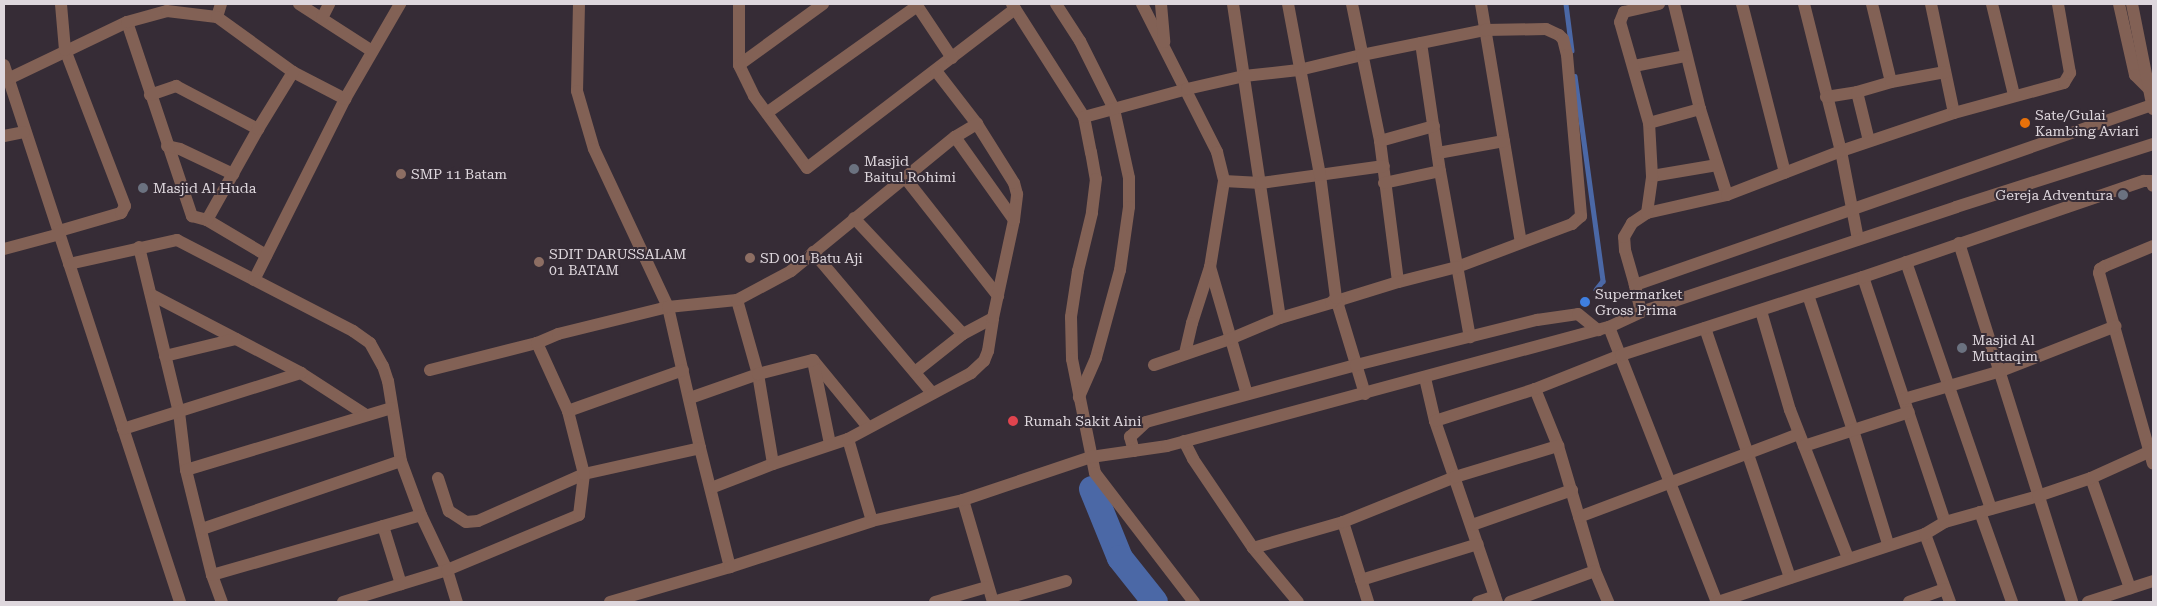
<!DOCTYPE html>
<style>
body{margin:0}
#map{position:relative;width:2157px;height:606px;overflow:hidden;background:#362c36;font-family:"Roboto Serif",serif}
div>[style]{position:absolute}
[style*='--x']{left:calc(var(--x)*1px);top:calc(var(--y)*1px);width:calc(var(--w)*1px);rotate:calc(var(--a)*1deg)}
.stream>*{height:4.5px;margin:-2.25px;padding:0 2.25px;transform-origin:2.25px;border-radius:2.25px;background:#4b68a6}
.river>*{height:26px;margin:-13px;padding:0 13px;transform-origin:13px;border-radius:13px;background:#4b68a6}
.minor>*{height:12px;margin:-6px;padding:0 6px;transform-origin:6px;border-radius:6px;background:#826155}
.dots>*{width:14px;height:14px;translate:-50% -50%;box-sizing:border-box;border:2px solid #362c36;border-radius:50%}
span{translate:-50% -50%;white-space:nowrap;text-align:center;line-height:1.15;-webkit-text-stroke:4px #362c36;paint-order:stroke}
.poi-label{font-size:14px;color:#ded7dd}
.left{translate:0 -50%;text-align:left}
.right{translate:-100% -50%;text-align:right}
.frame{position:absolute;inset:0;border:5px solid #ded7dd;pointer-events:none}
</style>
<div id="map">
<div class="stream">
<i style="--x:1566;--y:4;--w:47;--a:82.7"></i>
<i style="--x:1575;--y:76;--w:207;--a:82.2"></i>
<i style="--x:1603;--y:281;--w:11;--a:128"></i>
</div>
<div class="river">
<i style="--x:1092;--y:489;--w:74;--a:67.9"></i>
<i style="--x:1120;--y:558;--w:56;--a:51.5"></i>
</div>
<div class="minor">
<i style="--x:299;--y:4;--w:87;--a:32.8"></i>
<i style="--x:579;--y:4;--w:87;--a:91.3"></i>
<i style="--x:577;--y:91;--w:60;--a:73.7"></i>
<i style="--x:594;--y:149;--w:174;--a:64.9"></i>
<i style="--x:668;--y:307;--w:145;--a:77.2"></i>
<i style="--x:700;--y:448;--w:123;--a:75.9"></i>
<i style="--x:739;--y:4;--w:61;--a:90"></i>
<i style="--x:739;--y:65;--w:34;--a:64"></i>
<i style="--x:754;--y:96;--w:89;--a:53.6"></i>
<i style="--x:807;--y:168;--w:262;--a:-37.4"></i>
<i style="--x:916;--y:4;--w:65;--a:56.3"></i>
<i style="--x:1012;--y:4;--w:134;--a:57.5"></i>
<i style="--x:1084;--y:117;--w:36;--a:79"></i>
<i style="--x:1091;--y:152;--w:27;--a:80"></i>
<i style="--x:1096;--y:179;--w:34;--a:97"></i>
<i style="--x:1092;--y:213;--w:60;--a:103.6"></i>
<i style="--x:1078;--y:271;--w:47;--a:98.7"></i>
<i style="--x:1071;--y:317;--w:42;--a:88.6"></i>
<i style="--x:1072;--y:359;--w:116;--a:78.6"></i>
<i style="--x:1095;--y:473;--w:163;--a:52.5"></i>
<i style="--x:1056;--y:4;--w:44;--a:57"></i>
<i style="--x:1080;--y:41;--w:76;--a:63.4"></i>
<i style="--x:1114;--y:109;--w:71;--a:77.7"></i>
<i style="--x:1129;--y:178;--w:29;--a:90"></i>
<i style="--x:1129;--y:207;--w:64;--a:98.1"></i>
<i style="--x:1120;--y:270;--w:91;--a:105.3"></i>
<i style="--x:1096;--y:358;--w:43;--a:113.6"></i>
<i style="--x:1142;--y:4;--w:166;--a:63.1"></i>
<i style="--x:1217;--y:152;--w:30;--a:76"></i>
<i style="--x:1224;--y:181;--w:87;--a:99.2"></i>
<i style="--x:1210;--y:267;--w:59;--a:107.8"></i>
<i style="--x:1192;--y:323;--w:31;--a:103"></i>
<i style="--x:1161;--y:4;--w:38;--a:85"></i>
<i style="--x:1233;--y:4;--w:317;--a:81.5"></i>
<i style="--x:1352;--y:4;--w:140;--a:78.4"></i>
<i style="--x:1380;--y:141;--w:142;--a:82.7"></i>
<i style="--x:1481;--y:4;--w:241;--a:80.5"></i>
<i style="--x:1674;--y:4;--w:108;--a:76.1"></i>
<i style="--x:1700;--y:109;--w:90;--a:72.6"></i>
<i style="--x:1742;--y:4;--w:174;--a:75.7"></i>
<i style="--x:1804;--y:4;--w:152;--a:75.9"></i>
<i style="--x:1841;--y:151;--w:90;--a:79.1"></i>
<i style="--x:1872;--y:4;--w:80;--a:76.3"></i>
<i style="--x:1931;--y:4;--w:111;--a:78.1"></i>
<i style="--x:1992;--y:4;--w:94;--a:76.4"></i>
<i style="--x:2119;--y:4;--w:73;--a:77.3"></i>
<i style="--x:2135;--y:75;--w:18;--a:45"></i>
<i style="--x:2132;--y:4;--w:107;--a:78.7"></i>
<i style="--x:217;--y:17;--w:14;--a:-73"></i>
<i style="--x:322;--y:18;--w:16;--a:-63"></i>
<i style="--x:127;--y:22;--w:205;--a:71.5"></i>
<i style="--x:192;--y:216;--w:16;--a:15"></i>
<i style="--x:207;--y:220;--w:69;--a:30.7"></i>
<i style="--x:1421;--y:43;--w:129;--a:81.6"></i>
<i style="--x:1440;--y:171;--w:169;--a:79.8"></i>
<i style="--x:4;--y:65;--w:565;--a:71.85"></i>
<i style="--x:739;--y:65;--w:104;--a:-36"></i>
<i style="--x:1634;--y:66;--w:53;--a:-10.9"></i>
<i style="--x:8;--y:79;--w:132;--a:-25.6"></i>
<i style="--x:127;--y:22;--w:41;--a:-15.4"></i>
<i style="--x:167;--y:11;--w:50;--a:6.8"></i>
<i style="--x:217;--y:17;--w:94;--a:35.9"></i>
<i style="--x:293;--y:72;--w:59;--a:27.4"></i>
<i style="--x:1857;--y:92;--w:50;--a:76.2"></i>
<i style="--x:150;--y:95;--w:28;--a:-19"></i>
<i style="--x:176;--y:86;--w:93;--a:27.7"></i>
<i style="--x:1826;--y:97;--w:31;--a:-9"></i>
<i style="--x:1857;--y:92;--w:35;--a:-16"></i>
<i style="--x:1891;--y:82;--w:55;--a:-10.5"></i>
<i style="--x:768;--y:112;--w:183;--a:-35.4"></i>
<i style="--x:1084;--y:117;--w:107;--a:-15.2"></i>
<i style="--x:1187;--y:89;--w:58;--a:-12.8"></i>
<i style="--x:1244;--y:76;--w:55;--a:-6.2"></i>
<i style="--x:1299;--y:70;--w:65;--a:-13.4"></i>
<i style="--x:1362;--y:55;--w:126;--a:-11.5"></i>
<i style="--x:1485;--y:30;--w:61;--a:-0.9"></i>
<i style="--x:1546;--y:29;--w:14;--a:25"></i>
<i style="--x:1559;--y:35;--w:6;--a:45"></i>
<i style="--x:1563;--y:39;--w:16;--a:76"></i>
<i style="--x:1567;--y:55;--w:162;--a:85"></i>
<i style="--x:1581;--y:216;--w:12;--a:138"></i>
<i style="--x:1572;--y:224;--w:123;--a:159.5"></i>
<i style="--x:1457;--y:267;--w:61;--a:165.7"></i>
<i style="--x:1398;--y:282;--w:61;--a:162.8"></i>
<i style="--x:1340;--y:300;--w:5;--a:112"></i>
<i style="--x:1338;--y:305;--w:93;--a:73.1"></i>
<i style="--x:1649;--y:123;--w:53;--a:-15.4"></i>
<i style="--x:4;--y:136;--w:20;--a:-11"></i>
<i style="--x:955;--y:137;--w:102;--a:54.6"></i>
<i style="--x:1380;--y:141;--w:56;--a:-15.5"></i>
<i style="--x:167;--y:146;--w:13;--a:13"></i>
<i style="--x:180;--y:149;--w:59;--a:25.3"></i>
<i style="--x:1438;--y:153;--w:67;--a:-10.3"></i>
<i style="--x:1652;--y:176;--w:66;--a:-9.6"></i>
<i style="--x:906;--y:179;--w:149;--a:51.8"></i>
<i style="--x:1224;--y:181;--w:37;--a:3"></i>
<i style="--x:1261;--y:183;--w:124;--a:-7.9"></i>
<i style="--x:1384;--y:183;--w:57;--a:-12.1"></i>
<i style="--x:1647;--y:213;--w:82;--a:-12.7"></i>
<i style="--x:1727;--y:195;--w:122;--a:-21.1"></i>
<i style="--x:1841;--y:151;--w:119;--a:-18.6"></i>
<i style="--x:1954;--y:113;--w:114;--a:-15.3"></i>
<i style="--x:2064;--y:83;--w:12;--a:-59"></i>
<i style="--x:2070;--y:73;--w:70;--a:-99.9"></i>
<i style="--x:854;--y:218;--w:159;--a:46.8"></i>
<i style="--x:207;--y:220;--w:104;--a:-60.7"></i>
<i style="--x:258;--y:129;--w:67;--a:-58.4"></i>
<i style="--x:59;--y:231;--w:65;--a:-16.2"></i>
<i style="--x:121;--y:213;--w:8;--a:-60"></i>
<i style="--x:125;--y:206;--w:167;--a:-111"></i>
<i style="--x:65;--y:50;--w:46;--a:-95"></i>
<i style="--x:1959;--y:243;--w:376;--a:72.5"></i>
<i style="--x:2153;--y:246;--w:52;--a:157.4"></i>
<i style="--x:2105;--y:266;--w:6;--a:149"></i>
<i style="--x:2100;--y:269;--w:4;--a:104"></i>
<i style="--x:2099;--y:273;--w:198;--a:74.2"></i>
<i style="--x:139;--y:247;--w:170;--a:76.4"></i>
<i style="--x:179;--y:412;--w:58;--a:83.1"></i>
<i style="--x:186;--y:470;--w:108;--a:76.1"></i>
<i style="--x:212;--y:575;--w:29;--a:70"></i>
<i style="--x:4;--y:249;--w:58;--a:-15"></i>
<i style="--x:813;--y:252;--w:185;--a:49.8"></i>
<i style="--x:1906;--y:262;--w:261;--a:71"></i>
<i style="--x:69;--y:264;--w:111;--a:-12.5"></i>
<i style="--x:177;--y:240;--w:198;--a:27.3"></i>
<i style="--x:353;--y:331;--w:21;--a:35"></i>
<i style="--x:370;--y:343;--w:26;--a:61"></i>
<i style="--x:383;--y:366;--w:16;--a:72"></i>
<i style="--x:388;--y:381;--w:81;--a:80.8"></i>
<i style="--x:401;--y:461;--w:58;--a:69.7"></i>
<i style="--x:421;--y:515;--w:61;--a:64.7"></i>
<i style="--x:447;--y:570;--w:34;--a:73"></i>
<i style="--x:1210;--y:267;--w:132;--a:73.8"></i>
<i style="--x:1863;--y:277;--w:258;--a:71.5"></i>
<i style="--x:254;--y:280;--w:203;--a:-63.3"></i>
<i style="--x:345;--y:99;--w:110;--a:-59.9"></i>
<i style="--x:1635;--y:285;--w:36;--a:-106"></i>
<i style="--x:1625;--y:250;--w:13;--a:-94"></i>
<i style="--x:1624;--y:237;--w:16;--a:-60"></i>
<i style="--x:1632;--y:223;--w:18;--a:-34"></i>
<i style="--x:1647;--y:213;--w:37;--a:-82"></i>
<i style="--x:1652;--y:176;--w:53;--a:-93.2"></i>
<i style="--x:1649;--y:123;--w:105;--a:-106"></i>
<i style="--x:1620;--y:22;--w:11;--a:-68"></i>
<i style="--x:1624;--y:12;--w:36;--a:-13"></i>
<i style="--x:152;--y:295;--w:168;--a:27.6"></i>
<i style="--x:301;--y:373;--w:77;--a:32.9"></i>
<i style="--x:1808;--y:295;--w:142;--a:71.6"></i>
<i style="--x:1853;--y:430;--w:119;--a:72.9"></i>
<i style="--x:737;--y:300;--w:77;--a:74.2"></i>
<i style="--x:758;--y:374;--w:91;--a:80.5"></i>
<i style="--x:1761;--y:311;--w:103;--a:73.7"></i>
<i style="--x:1790;--y:410;--w:159;--a:68.6"></i>
<i style="--x:1641;--y:312;--w:28;--a:-103"></i>
<i style="--x:1635;--y:285;--w:547;--a:-19.2"></i>
<i style="--x:1609;--y:327;--w:295;--a:68.6"></i>
<i style="--x:1705;--y:328;--w:264;--a:71.2"></i>
<i style="--x:165;--y:356;--w:73;--a:-13.5"></i>
<i style="--x:813;--y:360;--w:87;--a:50.6"></i>
<i style="--x:813;--y:361;--w:85;--a:78.4"></i>
<i style="--x:1154;--y:365;--w:80;--a:-18.9"></i>
<i style="--x:1230;--y:339;--w:54;--a:-22.8"></i>
<i style="--x:1280;--y:318;--w:53;--a:-16.4"></i>
<i style="--x:1331;--y:303;--w:7;--a:-45"></i>
<i style="--x:1336;--y:298;--w:124;--a:-97.4"></i>
<i style="--x:1320;--y:175;--w:174;--a:-100.6"></i>
<i style="--x:430;--y:370;--w:110;--a:-14.2"></i>
<i style="--x:915;--y:372;--w:61;--a:-38.4"></i>
<i style="--x:963;--y:334;--w:34;--a:-28"></i>
<i style="--x:1425;--y:378;--w:44;--a:76.9"></i>
<i style="--x:1435;--y:421;--w:191;--a:71.1"></i>
<i style="--x:1535;--y:389;--w:61;--a:68"></i>
<i style="--x:1558;--y:446;--w:130;--a:73.5"></i>
<i style="--x:1595;--y:571;--w:34;--a:67"></i>
<i style="--x:690;--y:398;--w:72;--a:-19.4"></i>
<i style="--x:758;--y:374;--w:57;--a:-14.3"></i>
<i style="--x:1904;--y:399;--w:101;--a:-16.1"></i>
<i style="--x:2001;--y:371;--w:123;--a:-21.4"></i>
<i style="--x:568;--y:411;--w:122;--a:-19.6"></i>
<i style="--x:1435;--y:421;--w:105;--a:-17.7"></i>
<i style="--x:1535;--y:389;--w:92;--a:-21.6"></i>
<i style="--x:1621;--y:355;--w:254;--a:-17.9"></i>
<i style="--x:1863;--y:277;--w:297;--a:-18.9"></i>
<i style="--x:2144;--y:181;--w:7;--a:0"></i>
<i style="--x:2151;--y:181;--w:5;--a:68"></i>
<i style="--x:123;--y:429;--w:187;--a:-17.5"></i>
<i style="--x:848;--y:439;--w:85;--a:73.7"></i>
<i style="--x:1184;--y:441;--w:20;--a:63"></i>
<i style="--x:1193;--y:459;--w:107;--a:56"></i>
<i style="--x:1253;--y:548;--w:70;--a:50.2"></i>
<i style="--x:1804;--y:446;--w:110;--a:-17.9"></i>
<i style="--x:1134;--y:451;--w:15;--a:-106"></i>
<i style="--x:1130;--y:437;--w:22;--a:-43"></i>
<i style="--x:1146;--y:422;--w:218;--a:-15.2"></i>
<i style="--x:1356;--y:365;--w:187;--a:-14"></i>
<i style="--x:1537;--y:320;--w:41;--a:-8.3"></i>
<i style="--x:1578;--y:314;--w:26;--a:39"></i>
<i style="--x:186;--y:470;--w:214;--a:-16.8"></i>
<i style="--x:438;--y:478;--w:35;--a:72"></i>
<i style="--x:449;--y:511;--w:20;--a:33"></i>
<i style="--x:466;--y:522;--w:12;--a:-5"></i>
<i style="--x:478;--y:521;--w:116;--a:-23.9"></i>
<i style="--x:584;--y:474;--w:119;--a:-12.6"></i>
<i style="--x:2091;--y:478;--w:117;--a:70.5"></i>
<i style="--x:711;--y:488;--w:66;--a:-21.2"></i>
<i style="--x:773;--y:464;--w:79;--a:-18.4"></i>
<i style="--x:848;--y:439;--w:140;--a:-28.2"></i>
<i style="--x:971;--y:373;--w:18;--a:-43"></i>
<i style="--x:984;--y:361;--w:11;--a:-68"></i>
<i style="--x:988;--y:351;--w:33;--a:-81"></i>
<i style="--x:993;--y:318;--w:100;--a:-77.9"></i>
<i style="--x:1014;--y:220;--w:26;--a:-83"></i>
<i style="--x:1017;--y:194;--w:11;--a:-105"></i>
<i style="--x:1014;--y:183;--w:70;--a:-122.1"></i>
<i style="--x:977;--y:124;--w:67;--a:-127.7"></i>
<i style="--x:963;--y:500;--w:106;--a:73.6"></i>
<i style="--x:1980;--y:512;--w:96;--a:70.4"></i>
<i style="--x:1579;--y:517;--w:235;--a:-20.7"></i>
<i style="--x:1343;--y:522;--w:84;--a:72.6"></i>
<i style="--x:1472;--y:525;--w:106;--a:-19.3"></i>
<i style="--x:383;--y:526;--w:61;--a:72.8"></i>
<i style="--x:202;--y:529;--w:210;--a:-18.9"></i>
<i style="--x:1925;--y:534;--w:72;--a:69.8"></i>
<i style="--x:1253;--y:548;--w:94;--a:-16.1"></i>
<i style="--x:1343;--y:522;--w:121;--a:-21.9"></i>
<i style="--x:1455;--y:477;--w:108;--a:-16.8"></i>
<i style="--x:212;--y:575;--w:217;--a:-16"></i>
<i style="--x:1361;--y:580;--w:122;--a:-17.1"></i>
<i style="--x:343;--y:602;--w:109;--a:-17.1"></i>
<i style="--x:447;--y:570;--w:143;--a:-22.6"></i>
<i style="--x:579;--y:515;--w:41;--a:-83"></i>
<i style="--x:584;--y:474;--w:65;--a:-104.3"></i>
<i style="--x:568;--y:411;--w:75;--a:-114.5"></i>
<i style="--x:537;--y:343;--w:23;--a:-23"></i>
<i style="--x:558;--y:334;--w:113;--a:-13.8"></i>
<i style="--x:668;--y:307;--w:69;--a:-5.8"></i>
<i style="--x:737;--y:300;--w:61;--a:-28.2"></i>
<i style="--x:791;--y:271;--w:212;--a:-39.3"></i>
<i style="--x:955;--y:137;--w:26;--a:-31"></i>
<i style="--x:610;--y:602;--w:125;--a:-16.3"></i>
<i style="--x:730;--y:567;--w:149;--a:-17.9"></i>
<i style="--x:872;--y:521;--w:93;--a:-13"></i>
<i style="--x:963;--y:500;--w:135;--a:-18.6"></i>
<i style="--x:1091;--y:457;--w:77;--a:-8.2"></i>
<i style="--x:1167;--y:446;--w:458;--a:-15.1"></i>
<i style="--x:1609;--y:327;--w:35;--a:-25"></i>
<i style="--x:1641;--y:312;--w:332;--a:-18.4"></i>
<i style="--x:1956;--y:207;--w:207;--a:-17.7"></i>
<i style="--x:935;--y:602;--w:54;--a:-16.1"></i>
<i style="--x:993;--y:602;--w:76;--a:-16"></i>
<i style="--x:1478;--y:602;--w:18;--a:-19"></i>
<i style="--x:1510;--y:602;--w:90;--a:-20"></i>
<i style="--x:1718;--y:602;--w:218;--a:-18.2"></i>
<i style="--x:1925;--y:534;--w:23;--a:-31"></i>
<i style="--x:1945;--y:522;--w:97;--a:-15.6"></i>
<i style="--x:2038;--y:496;--w:56;--a:-18.8"></i>
<i style="--x:2091;--y:478;--w:68;--a:-24.3"></i>
<i style="--x:1909;--y:602;--w:38;--a:-20"></i>
<i style="--x:2088;--y:602;--w:68;--a:-17.9"></i>
</div>
<div class="dots">
<i style="left:2025px;top:123px;background:#e8710a"></i>
<i style="left:854px;top:169px;background:#6b7280"></i>
<i style="left:401px;top:174px;background:#8d6e63"></i>
<i style="left:143px;top:188px;background:#6b7280"></i>
<i style="left:2123px;top:195px;background:#6b7280"></i>
<i style="left:750px;top:258px;background:#8d6e63"></i>
<i style="left:539px;top:262px;background:#8d6e63"></i>
<i style="left:1585px;top:302px;background:#3f7fe0"></i>
<i style="left:1962px;top:348px;background:#6b7280"></i>
<i style="left:1013px;top:421px;background:#e0444e"></i>
</div>
<div class="poi-label">
<span class="left" style="left:2035px;top:123px">Sate/Gulai<br>Kambing Aviari</span>
<span class="left" style="left:864px;top:169px">Masjid<br>Baitul Rohimi</span>
<span class="left" style="left:411px;top:174px">SMP 11 Batam</span>
<span class="left" style="left:153px;top:188px">Masjid Al Huda</span>
<span class="right" style="left:2113px;top:195px">Gereja Adventura</span>
<span class="left" style="left:549px;top:262px">SDIT DARUSSALAM<br>01 BATAM</span>
<span class="left" style="left:760px;top:258px">SD 001 Batu Aji</span>
<span class="left" style="left:1595px;top:302px">Supermarket<br>Gross Prima</span>
<span class="left" style="left:1972px;top:348px">Masjid Al<br>Muttaqim</span>
<span class="left" style="left:1024px;top:421px">Rumah Sakit Aini</span>
</div>
<div class="frame"></div>
</div>
